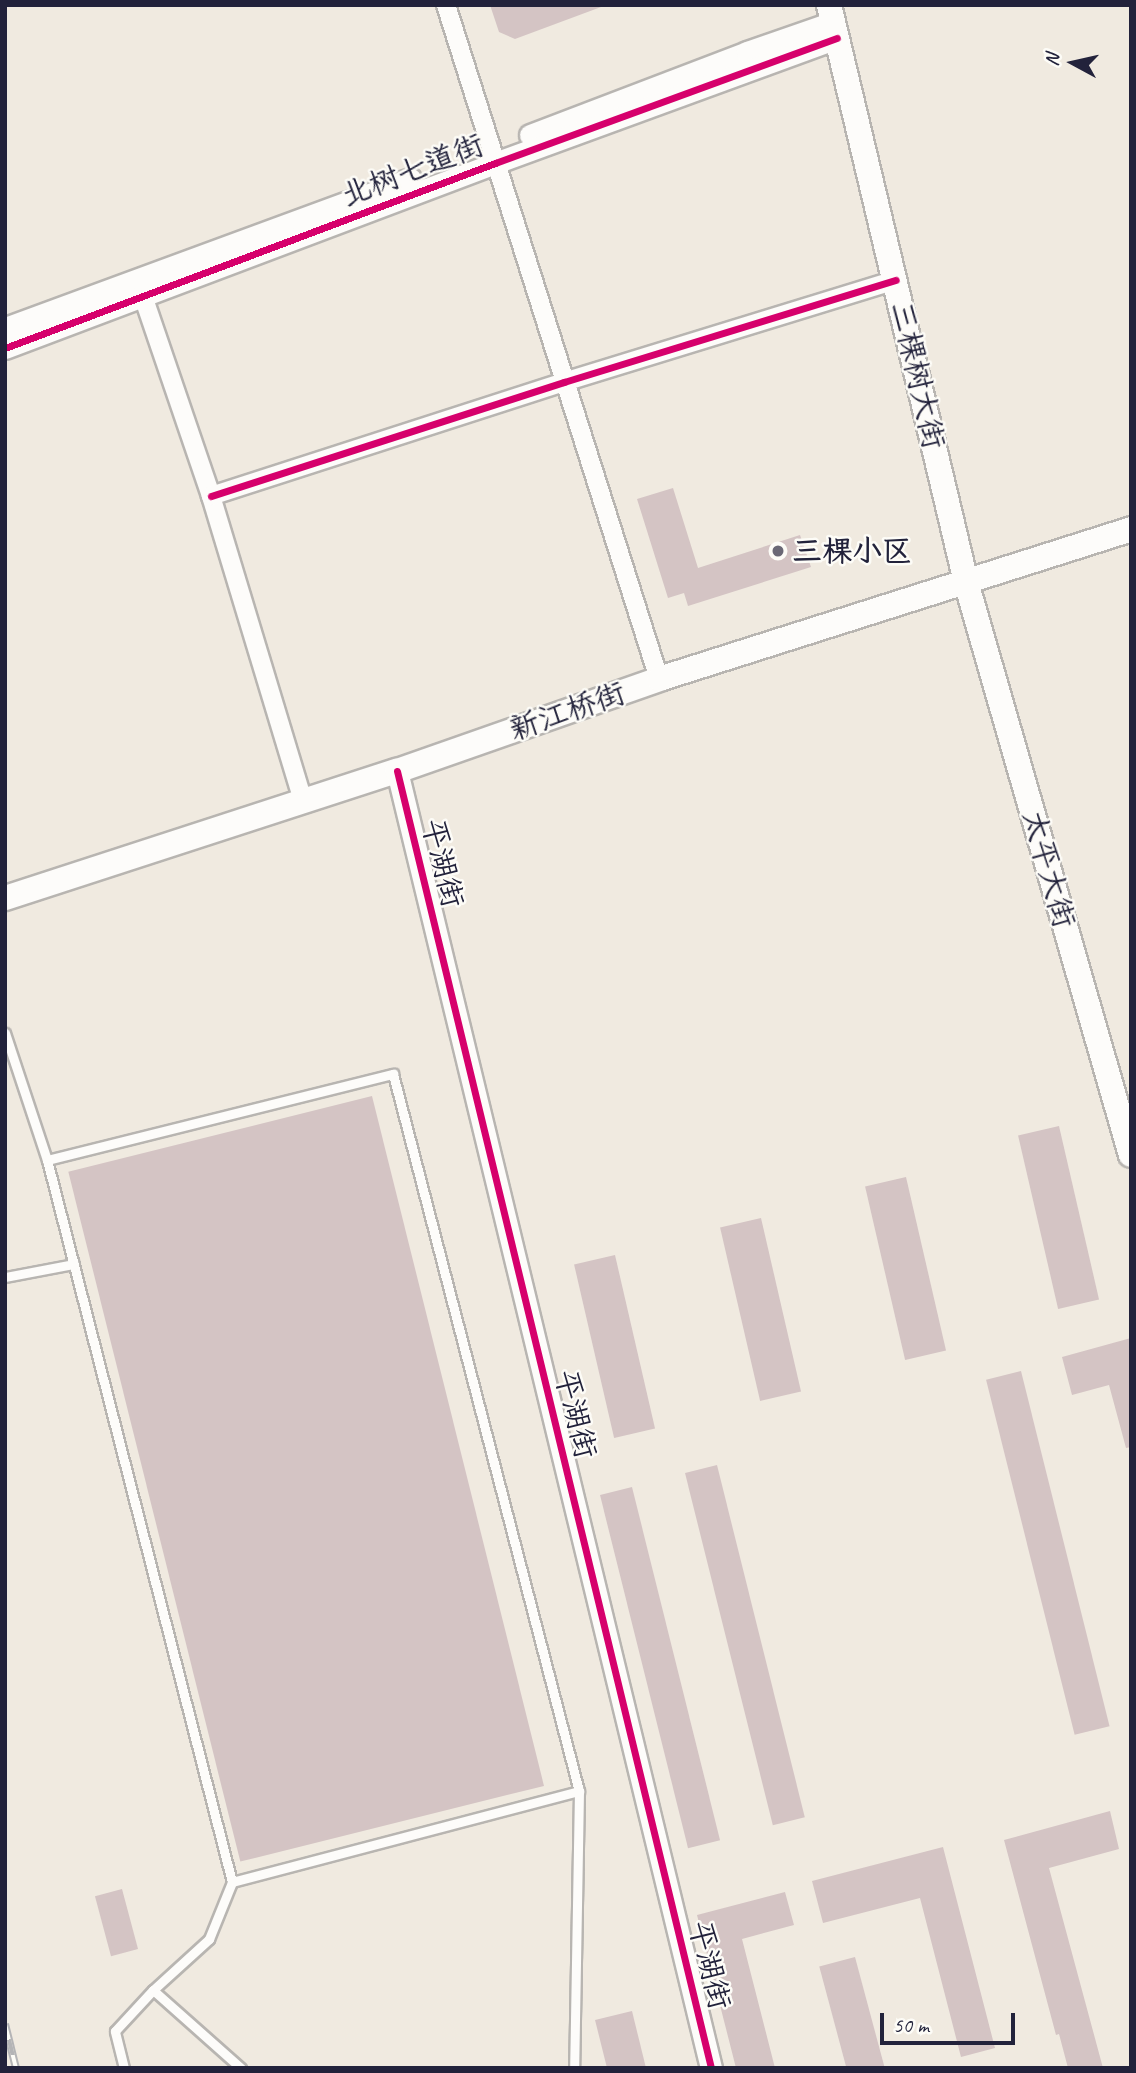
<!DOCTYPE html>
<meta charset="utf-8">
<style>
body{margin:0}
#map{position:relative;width:1136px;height:2073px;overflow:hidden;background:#f0eae0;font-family:Caveat,"LXGW WenKai TC",sans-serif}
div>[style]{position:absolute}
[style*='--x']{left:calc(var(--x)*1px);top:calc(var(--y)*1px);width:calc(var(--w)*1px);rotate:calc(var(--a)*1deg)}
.building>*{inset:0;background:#d4c4c4;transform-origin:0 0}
.roads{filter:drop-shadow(2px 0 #b8b5b1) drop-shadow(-2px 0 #b8b5b1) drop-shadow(0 2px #b8b5b1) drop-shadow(0 -2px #b8b5b1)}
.service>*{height:9px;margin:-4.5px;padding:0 4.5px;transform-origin:4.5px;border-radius:4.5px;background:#fdfcfa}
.minor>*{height:18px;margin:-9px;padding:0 9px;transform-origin:9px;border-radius:9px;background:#fdfcfa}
.tertiary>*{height:21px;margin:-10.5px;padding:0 10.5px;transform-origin:10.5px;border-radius:10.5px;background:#fdfcfa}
.secondary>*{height:24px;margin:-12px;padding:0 12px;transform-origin:12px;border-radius:12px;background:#fdfcfa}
.rail>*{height:8px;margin-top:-4px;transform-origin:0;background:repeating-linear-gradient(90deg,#fdfcf7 0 16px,#b4b4b6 0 32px);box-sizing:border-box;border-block:2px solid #b4b4b6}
.cycleway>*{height:7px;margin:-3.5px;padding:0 3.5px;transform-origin:3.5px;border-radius:3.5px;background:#d6006c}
.dots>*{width:19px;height:19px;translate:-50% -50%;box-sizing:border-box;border:4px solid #fdfcf7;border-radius:50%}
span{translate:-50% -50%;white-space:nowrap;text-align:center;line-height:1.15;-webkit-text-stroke:5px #fdfcf7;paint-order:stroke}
.street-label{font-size:30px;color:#22223b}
.poi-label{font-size:30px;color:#22223b;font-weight:700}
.left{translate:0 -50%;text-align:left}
.frame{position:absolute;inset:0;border:7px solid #22223b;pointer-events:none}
.north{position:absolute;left:1038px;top:28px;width:70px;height:70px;-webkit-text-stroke:5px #fdfcf7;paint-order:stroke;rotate:278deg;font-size:19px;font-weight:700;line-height:28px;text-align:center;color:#22223b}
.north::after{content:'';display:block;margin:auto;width:24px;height:32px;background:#22223b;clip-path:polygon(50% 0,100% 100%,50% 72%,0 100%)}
.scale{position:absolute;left:880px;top:2013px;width:135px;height:32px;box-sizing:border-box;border:4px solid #22223b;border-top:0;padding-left:9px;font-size:21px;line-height:24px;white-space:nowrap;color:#22223b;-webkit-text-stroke:5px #fdfcf7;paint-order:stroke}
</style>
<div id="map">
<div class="building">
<i style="clip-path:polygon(490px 5px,601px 5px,601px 7px,515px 39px,499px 32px)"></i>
<i style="clip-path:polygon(673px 488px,698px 568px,800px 535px,811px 567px,688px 606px,684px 593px,668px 598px,637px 499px)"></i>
<i style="left:372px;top:1096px;width:711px;height:313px;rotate:76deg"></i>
<i style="left:1059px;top:1126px;width:178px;height:42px;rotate:77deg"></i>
<i style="left:906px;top:1177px;width:178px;height:42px;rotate:77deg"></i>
<i style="left:761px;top:1218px;width:178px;height:42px;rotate:77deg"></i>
<i style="left:615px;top:1255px;width:178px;height:42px;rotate:77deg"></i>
<i style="clip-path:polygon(1131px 1338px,1131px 1447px,1126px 1448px,1109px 1385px,1072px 1395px,1062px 1357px)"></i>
<i style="left:1021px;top:1371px;width:366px;height:36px;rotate:76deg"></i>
<i style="left:717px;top:1465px;width:363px;height:33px;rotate:76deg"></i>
<i style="left:632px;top:1487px;width:364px;height:33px;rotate:76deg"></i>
<i style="clip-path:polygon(1110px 1811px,1119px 1849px,1049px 1868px,1103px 2068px,1068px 2068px,1059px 2034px,1056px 2035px,1004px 1840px)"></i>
<i style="clip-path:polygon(943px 1847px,995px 2048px,961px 2057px,920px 1898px,823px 1923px,812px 1881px)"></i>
<i style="left:122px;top:1889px;width:62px;height:28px;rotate:75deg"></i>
<i style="clip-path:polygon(785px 1892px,794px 1925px,742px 1939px,775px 2068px,736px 2068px,697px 1915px)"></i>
<i style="left:855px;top:1957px;width:115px;height:37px;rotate:75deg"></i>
<i style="clip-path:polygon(632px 2011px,646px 2068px,607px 2068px,595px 2020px)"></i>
</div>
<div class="roads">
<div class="service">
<i style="--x:5;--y:1033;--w:134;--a:71.7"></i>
<i style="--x:5;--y:1277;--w:70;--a:-10.7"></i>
<i style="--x:232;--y:1882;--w:359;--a:-14.7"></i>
<i style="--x:153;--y:1990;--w:118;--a:41.6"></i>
<i style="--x:124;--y:2068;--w:38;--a:-104"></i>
<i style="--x:115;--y:2031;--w:56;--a:-47.2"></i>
<i style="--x:153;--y:1990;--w:76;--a:-42.3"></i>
<i style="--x:209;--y:1939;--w:61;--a:-68"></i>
<i style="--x:232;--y:1882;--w:745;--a:-104.37"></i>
<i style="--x:47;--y:1160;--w:357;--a:-14"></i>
<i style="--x:393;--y:1074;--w:741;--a:75.46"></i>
<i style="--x:579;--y:1791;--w:277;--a:91"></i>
</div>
<div class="minor">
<i style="--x:446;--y:5;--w:707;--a:72.46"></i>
<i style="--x:143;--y:296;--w:211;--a:71.2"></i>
<i style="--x:211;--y:496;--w:319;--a:73.2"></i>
<i style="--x:211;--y:496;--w:371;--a:-17.9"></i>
<i style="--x:564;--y:382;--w:347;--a:-17.1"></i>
</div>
<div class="tertiary">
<i style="--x:530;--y:135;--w:232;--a:-20.9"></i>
<i style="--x:747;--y:52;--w:91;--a:-19.2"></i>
<i style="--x:5;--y:328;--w:432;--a:-20.2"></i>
<i style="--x:5;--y:348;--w:524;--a:-20.68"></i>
<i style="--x:495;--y:163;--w:364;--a:-20.1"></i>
<i style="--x:397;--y:771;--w:1334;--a:76.39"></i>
</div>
<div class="secondary">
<i style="--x:829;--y:5;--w:593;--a:76.64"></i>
<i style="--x:966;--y:582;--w:596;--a:73.94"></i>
<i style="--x:5;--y:898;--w:412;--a:-18"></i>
<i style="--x:397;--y:771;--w:278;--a:-19.3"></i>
<i style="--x:659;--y:679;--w:495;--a:-17.6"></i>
</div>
</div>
<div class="rail">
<i style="--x:5;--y:2024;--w:45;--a:76"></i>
</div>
<div class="cycleway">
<i style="--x:5;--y:348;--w:524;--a:-20.68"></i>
<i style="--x:495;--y:163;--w:364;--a:-20.1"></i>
<i style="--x:211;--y:496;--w:371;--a:-17.9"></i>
<i style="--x:564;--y:382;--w:347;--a:-17.1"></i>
<i style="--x:397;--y:771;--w:1334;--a:76.39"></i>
</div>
<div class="dots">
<i style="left:778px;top:551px;background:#6a6875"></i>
</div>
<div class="street-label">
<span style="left:412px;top:170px;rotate:-21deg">北树七道街</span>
<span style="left:918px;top:375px;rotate:77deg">三棵树大街</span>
<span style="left:567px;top:711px;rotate:-19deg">新江桥街</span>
<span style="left:443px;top:863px;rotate:76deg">平湖街</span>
<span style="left:1049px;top:869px;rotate:74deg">太平大街</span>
<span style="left:576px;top:1414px;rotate:76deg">平湖街</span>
<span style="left:710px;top:1965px;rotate:76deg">平湖街</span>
</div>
<div class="poi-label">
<span class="left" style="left:792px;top:551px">三棵小区</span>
</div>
<div class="frame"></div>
<div class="north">N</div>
<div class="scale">50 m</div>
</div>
